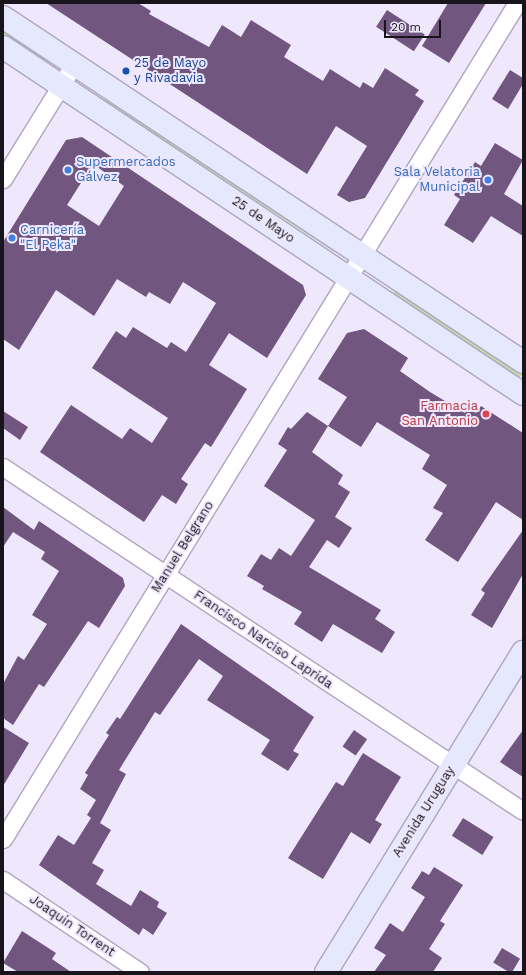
<!DOCTYPE html>
<meta charset="utf-8">
<style>
body{margin:0}
#map{position:relative;width:526px;height:975px;overflow:hidden;background:#efe8fd;font-family:"Work Sans",sans-serif}
div>[style]{position:absolute}
[style*='--x']{left:calc(var(--x)*1px);top:calc(var(--y)*1px);width:calc(var(--w)*1px);rotate:calc(var(--a)*1deg)}
.green>*{inset:0;background:#c5d9aa;transform-origin:0 0}
.building>*{inset:0;background:#715680;transform-origin:0 0}
.roads{filter:drop-shadow(1px 0 #aea6be) drop-shadow(-1px 0 #aea6be) drop-shadow(0 1px #aea6be) drop-shadow(0 -1px #aea6be)}
.street>*{height:17px;margin:-8.5px;padding:0 8.5px;transform-origin:8.5px;border-radius:8.5px;background:#fff}
.secondary>*{height:22px;margin:-11px;padding:0 11px;transform-origin:11px;border-radius:11px;background:#e6e8fe}
.dots>*{width:11px;height:11px;translate:-50% -50%;box-sizing:border-box;border:2px solid #efe8fd;border-radius:50%}
span{translate:-50% -50%;white-space:nowrap;text-align:center;line-height:1.15;-webkit-text-stroke:4px #efe8fd;paint-order:stroke}
.transit-label{font-size:13px;color:#164399}
.left{translate:0 -50%;text-align:left}
.shop-label{font-size:13px;color:#366cbe}
.right{translate:-100% -50%;text-align:right}
.street-label{font-size:13px;color:#17141c}
.health-label{font-size:13px;color:#be3a42}
.frame{position:absolute;inset:0;border:4px solid #17141c;pointer-events:none}
.scale{position:absolute;left:384px;top:20px;width:57px;height:18px;box-sizing:border-box;border:2px solid #17141c;border-top:0;padding-left:5px;font-size:12px;line-height:14px;white-space:nowrap;color:#17141c;-webkit-text-stroke:3px #efe8fd;paint-order:stroke}
</style>
<div id="map">
<div class="green">
<i style="clip-path:polygon(3px 29px,48px 60px,48px 62px,3px 36px)"></i>
<i style="clip-path:polygon(106px 98px,334px 250px,333px 251px,103px 102px)"></i>
<i style="left:397px;top:288px;width:152px;height:6px;rotate:34deg"></i>
</div>
<div class="building">
<i style="clip-path:polygon(46px 3px,138px 3px,151px 11px,149px 14px,209px 47px,222px 25px,241px 37px,251px 20px,291px 45px,284px 57px,323px 81px,330px 69px,360px 88px,363px 82px,373px 88px,385px 68px,419px 90px,415px 95px,424px 101px,365px 198px,349px 202px,337px 195px,367px 146px,336px 126px,307px 174px)"></i>
<i style="clip-path:polygon(448px 3px,486px 3px,449px 63px,422px 46px)"></i>
<i style="left:387px;top:10px;width:45px;height:20px;rotate:33deg"></i>
<i style="clip-path:polygon(510px 70px,523px 78px,523px 84px,508px 109px,492px 99px)"></i>
<i style="clip-path:polygon(evenodd,82px 137px,303px 285px,306px 295px,267px 358px,229px 333px,209px 365px,247px 389px,211px 447px,205px 443px,181px 479px,188px 484px,176px 504px,162px 495px,144px 522px,40px 452px,71px 405px,122px 439px,130px 428px,152px 443px,168px 418px,92px 368px,116px 331px,126px 338px,133px 327px,167px 348px,171px 342px,186px 352px,216px 303px,183px 282px,170px 304px,149px 292px,146px 297px,117px 279px,94px 316px,56px 290px,19px 350px,3px 339px,3px 242px,66px 140px,82px 137px,93px 164px,124px 186px,99px 226px,67px 205px,93px 164px)"></i>
<i style="clip-path:polygon(495px 143px,523px 160px,504px 194px,523px 206px,523px 236px,491px 216px,473px 243px,444px 225px,460px 199px,454px 195px,475px 162px,481px 166px)"></i>
<i style="clip-path:polygon(364px 329px,408px 358px,400px 371px,430px 392px,465px 413px,468px 408px,476px 413px,481px 406px,523px 433px,523px 520px,496px 502px,458px 562px,425px 540px,443px 513px,433px 508px,447px 485px,422px 469px,430px 455px,377px 422px,361px 447px,328px 426px,347px 397px,318px 379px,347px 333px)"></i>
<i style="clip-path:polygon(3px 411px,28px 427px,20px 440px,3px 428px)"></i>
<i style="clip-path:polygon(307px 412px,328px 426px,312px 452px,343px 475px,338px 484px,350px 492px,335px 517px,352px 528px,339px 548px,327px 540px,309px 567px,381px 610px,375px 619px,395px 632px,382px 653px,333px 624px,322px 642px,294px 624px,302px 612px,262px 589px,264px 586px,247px 576px,261px 554px,271px 560px,279px 548px,291px 556px,315px 520px,264px 486px,287px 450px,278px 444px,288px 427px,291px 429px)"></i>
<i style="clip-path:polygon(3px 507px,34px 530px,39px 521px,123px 578px,125px 586px,99px 628px,88px 621px,44px 687px,39px 684px,13px 725px,3px 718px,3px 684px,18px 656px,24px 660px,47px 624px,32px 615px,59px 571px,41px 559px,45px 552px,13px 532px,3px 547px)"></i>
<i style="clip-path:polygon(523px 530px,523px 574px,492px 628px,471px 615px,485px 593px,481px 590px)"></i>
<i style="clip-path:polygon(181px 624px,314px 717px,293px 751px,299px 754px,288px 771px,261px 754px,270px 740px,207px 700px,223px 676px,199px 659px,160px 715px,155px 712px,119px 770px,126px 774px,100px 823px,111px 830px,92px 863px,104px 870px,96px 884px,131px 906px,140px 890px,159px 902px,157px 907px,167px 913px,153px 935px,143px 928px,139px 935px,39px 865px,58px 835px,74px 845px,91px 818px,87px 815px,96px 800px,80px 789px,88px 775px,85px 773px,109px 735px,106px 733px,117px 717px,120px 719px)"></i>
<i style="clip-path:polygon(3px 727px,29px 743px,3px 786px)"></i>
<i style="left:354px;top:730px;width:16px;height:20px;rotate:35deg"></i>
<i style="clip-path:polygon(523px 730px,523px 777px,500px 762px)"></i>
<i style="clip-path:polygon(363px 753px,401px 777px,375px 820px,382px 824px,370px 844px,351px 832px,323px 879px,288px 858px,336px 782px,343px 786px)"></i>
<i style="left:463px;top:818px;width:36px;height:21px;rotate:32deg"></i>
<i style="clip-path:polygon(434px 867px,463px 885px,440px 921px,445px 924px,429px 949px,442px 958px,433px 972px,374px 972px,386px 955px,374px 948px,390px 923px,403px 932px,425px 897px,411px 888px,422px 871px,429px 875px)"></i>
<i style="clip-path:polygon(22px 931px,56px 953px,52px 959px,71px 972px,18px 972px,3px 963px)"></i>
<i style="left:502px;top:948px;width:21px;height:17px;rotate:31deg"></i>
</div>
<div class="roads">
<div class="street">
<i style="--x:3;--y:179;--w:135;--a:-58.3"></i>
<i style="--x:3;--y:467;--w:623;--a:33.49"></i>
<i style="--x:3;--y:839;--w:981;--a:-58.42"></i>
<i style="--x:3;--y:880;--w:165;--a:33.9"></i>
</div>
<div class="secondary">
<i style="--x:3;--y:17;--w:624;--a:33.56"></i>
<i style="--x:3;--y:47;--w:625;--a:33.72"></i>
<i style="--x:326;--y:972;--w:376;--a:-58.4"></i>
</div>
</div>
<div class="dots">
<i style="left:126px;top:71px;background:#1a4fb4"></i>
<i style="left:68px;top:170px;background:#3f7fe0"></i>
<i style="left:488px;top:180px;background:#3f7fe0"></i>
<i style="left:12px;top:238px;background:#3f7fe0"></i>
<i style="left:486px;top:414px;background:#e0444e"></i>
</div>
<div class="transit-label">
<span class="left" style="left:134px;top:71px">25 de Mayo<br>y Rivadavia</span>
</div>
<div class="shop-label">
<span class="left" style="left:76px;top:170px">Supermercados<br>Gálvez</span>
<span class="right" style="left:480px;top:180px">Sala Velatoria<br>Municipal</span>
<span class="left" style="left:20px;top:238px">Carnicería<br>"El Peka"</span>
</div>
<div class="street-label">
<span style="left:263px;top:220px;rotate:34deg">25 de Mayo</span>
<span style="left:183px;top:547px;rotate:-58deg">Manuel Belgrano</span>
<span style="left:263px;top:640px;rotate:34deg">Francisco Narciso Laprida</span>
<span style="left:424px;top:812px;rotate:-58deg">Avenida Uruguay</span>
<span style="left:72px;top:926px;rotate:34deg">Joaquín Torrent</span>
</div>
<div class="health-label">
<span class="right" style="left:478px;top:414px">Farmacia<br>San Antonio</span>
</div>
<div class="frame"></div>
<div class="scale">20 m</div>
</div>
